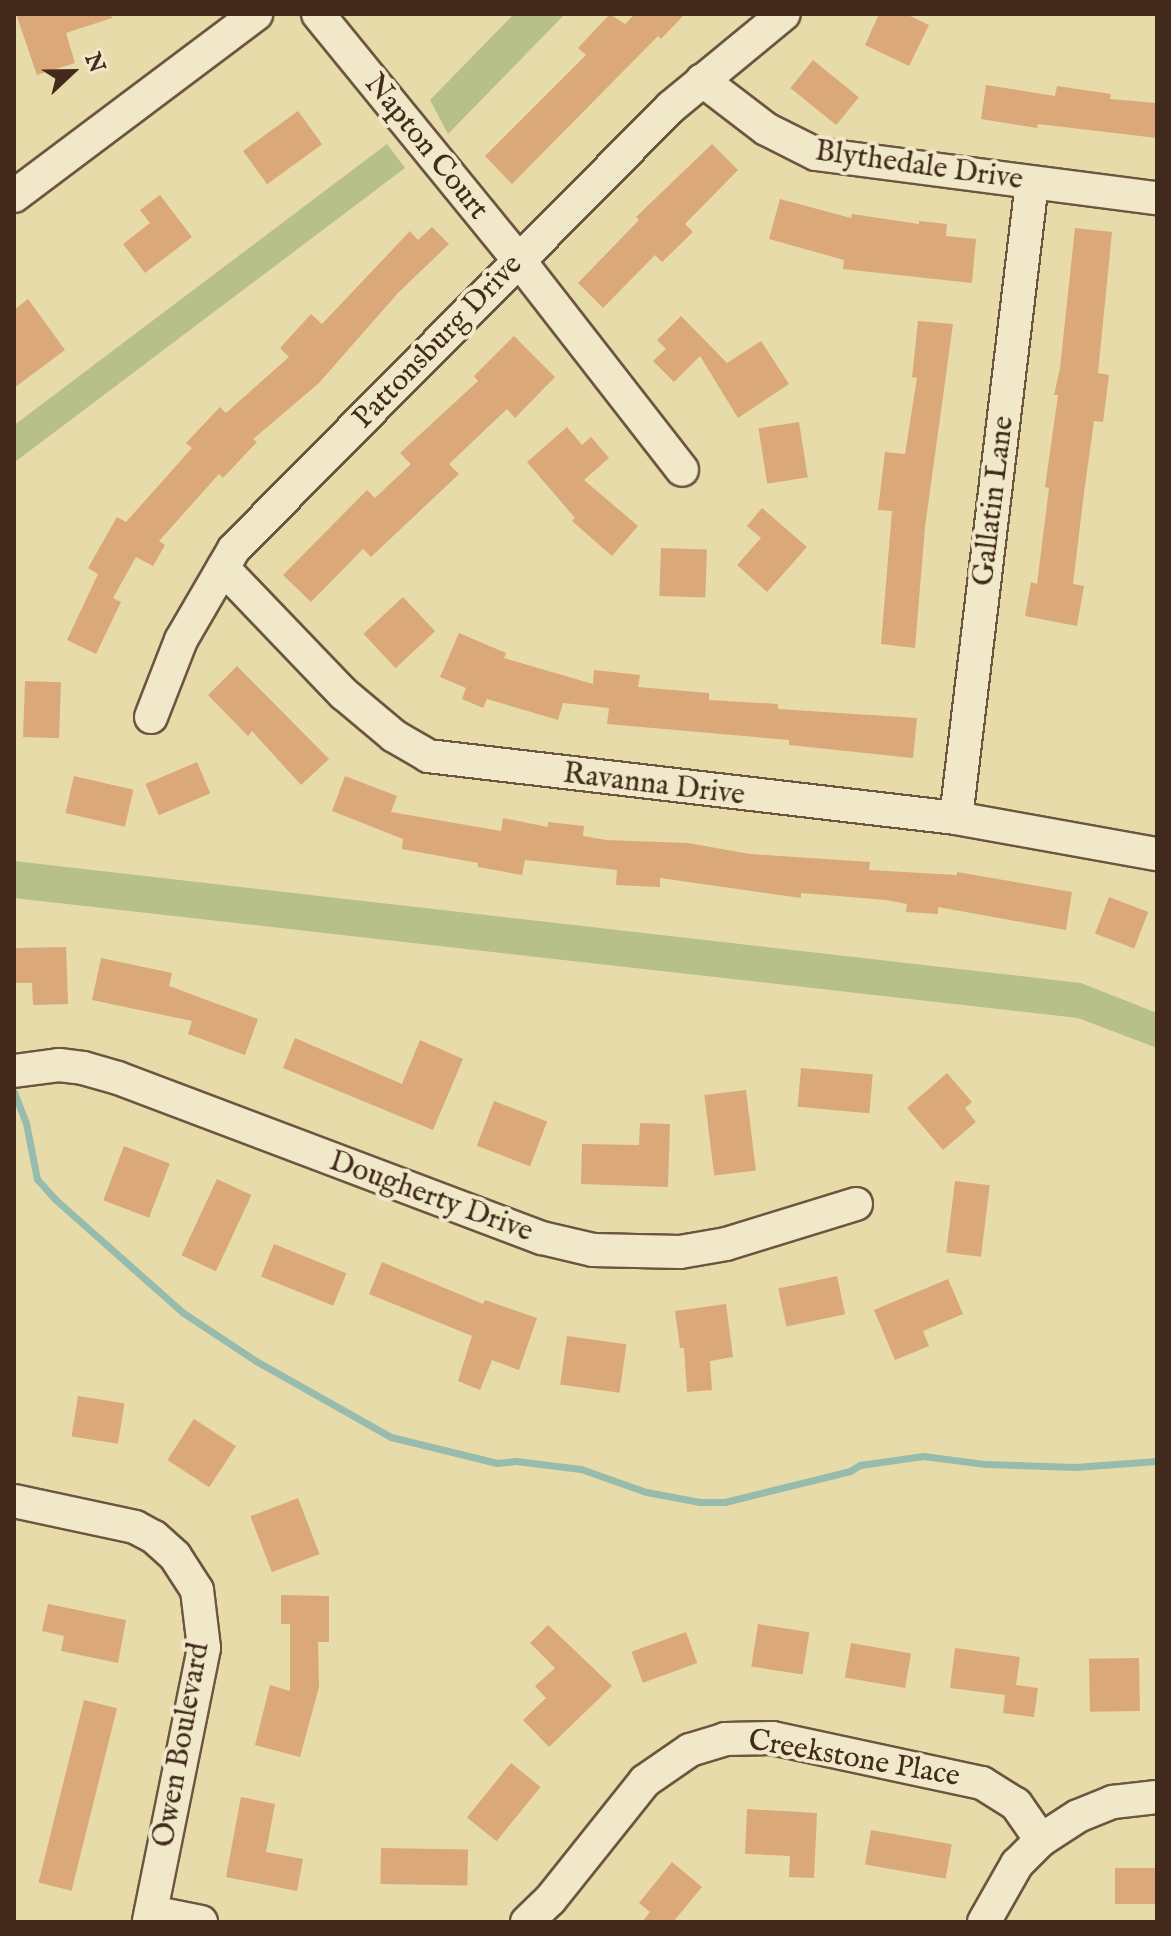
<!DOCTYPE html>
<style>
body{margin:0}
#map{position:relative;width:1171px;height:1936px;overflow:hidden;background:#e8dbaa;font-family:"IM FELL English",serif}
div>[style]{position:absolute}
[style*='--x']{left:calc(var(--x)*1px);top:calc(var(--y)*1px);width:calc(var(--w)*1px);rotate:calc(var(--a)*1deg)}
.green>*{inset:0;background:#b6c088;transform-origin:0 0}
.stream>*{height:7px;margin:-3.5px;padding:0 3.5px;transform-origin:3.5px;border-radius:3.5px;background:#97bbac}
.building>*{inset:0;background:#dba879;transform-origin:0 0}
.roads{filter:drop-shadow(2px 0 #6c5640) drop-shadow(-2px 0 #6c5640) drop-shadow(0 2px #6c5640) drop-shadow(0 -2px #6c5640)}
.minor>*{height:32px;margin:-16px;padding:0 16px;transform-origin:16px;border-radius:16px;background:#f0e8c8}
span{translate:-50% -50%;white-space:nowrap;text-align:center;line-height:1.15;-webkit-text-stroke:8px #f0e8c8;paint-order:stroke}
.street-label{font-size:30px;color:#422a1d}
.frame{position:absolute;inset:0;border:16px solid #422a1d;pointer-events:none}
.north{position:absolute;left:32px;top:32px;width:80px;height:80px;-webkit-text-stroke:6px #f0e8c8;paint-order:stroke;rotate:68deg;font-size:22px;font-weight:700;line-height:32px;text-align:center;color:#422a1d}
.north::after{content:'';display:block;margin:auto;width:28px;height:36px;background:#422a1d;clip-path:polygon(50% 0,100% 100%,50% 72%,0 100%)}
</style>
<div id="map">
<div class="green">
<i style="clip-path:polygon(514px 14px,565px 14px,448px 134px,430px 100px)"></i>
<i style="left:387px;top:144px;width:30px;height:534px;rotate:53deg"></i>
<i style="clip-path:polygon(14px 861px,1081px 983px,1157px 1013px,1157px 1048px,1078px 1018px,14px 898px)"></i>
</div>
<div class="stream">
<i style="--x:14;--y:1092;--w:33;--a:69"></i>
<i style="--x:26;--y:1123;--w:57;--a:78.9"></i>
<i style="--x:37;--y:1179;--w:28;--a:48"></i>
<i style="--x:56;--y:1200;--w:169;--a:41.6"></i>
<i style="--x:182;--y:1312;--w:89;--a:33.5"></i>
<i style="--x:256;--y:1361;--w:155;--a:29.4"></i>
<i style="--x:391;--y:1437;--w:109;--a:13.8"></i>
<i style="--x:497;--y:1463;--w:19;--a:-6"></i>
<i style="--x:516;--y:1461;--w:65;--a:7"></i>
<i style="--x:581;--y:1469;--w:69;--a:19.5"></i>
<i style="--x:646;--y:1492;--w:55;--a:10.5"></i>
<i style="--x:700;--y:1502;--w:25;--a:0"></i>
<i style="--x:725;--y:1502;--w:129;--a:-13.9"></i>
<i style="--x:850;--y:1471;--w:12;--a:-31"></i>
<i style="--x:860;--y:1465;--w:64;--a:-8.1"></i>
<i style="--x:923;--y:1456;--w:63;--a:7.4"></i>
<i style="--x:985;--y:1464;--w:90;--a:1.9"></i>
<i style="--x:1075;--y:1467;--w:82;--a:-4.2"></i>
</div>
<div class="building">
<i style="clip-path:polygon(16px 14px,111px 14px,112px 18px,66px 33px,75px 63px,37px 75px)"></i>
<i style="clip-path:polygon(610px 14px,625px 24px,635px 14px,685px 14px,661px 39px,658px 36px,512px 184px,485px 156px,586px 55px,578px 48px)"></i>
<i style="clip-path:polygon(879px 14px,906px 14px,929px 25px,909px 66px,865px 45px)"></i>
<i style="left:813px;top:60px;width:59px;height:36px;rotate:39deg"></i>
<i style="clip-path:polygon(986px 85px,1055px 96px,1057px 86px,1111px 94px,1110px 99px,1157px 103px,1157px 138px,1038px 124px,1037px 128px,981px 119px)"></i>
<i style="left:298px;top:111px;width:41px;height:68px;rotate:54deg"></i>
<i style="clip-path:polygon(712px 144px,738px 170px,685px 224px,693px 232px,662px 262px,655px 255px,603px 308px,578px 283px,639px 220px,636px 217px)"></i>
<i style="clip-path:polygon(160px 195px,192px 237px,145px 273px,123px 244px,150px 223px,140px 210px)"></i>
<i style="clip-path:polygon(780px 199px,851px 218px,852px 214px,919px 224px,919px 221px,947px 224px,946px 236px,976px 239px,972px 283px,843px 269px,844px 260px,769px 239px)"></i>
<i style="clip-path:polygon(432px 227px,449px 244px,398px 293px,319px 383px,253px 439px,257px 442px,223px 478px,219px 474px,159px 541px,165px 545px,153px 566px,136px 557px,113px 598px,121px 602px,96px 654px,67px 640px,98px 574px,88px 568px,117px 517px,126px 522px,192px 448px,186px 443px,220px 407px,226px 413px,289px 357px,280px 348px,311px 314px,322px 324px,410px 231px,418px 240px)"></i>
<i style="clip-path:polygon(1075px 228px,1112px 232px,1098px 373px,1109px 375px,1103px 422px,1094px 421px,1084px 493px,1073px 584px,1084px 586px,1077px 626px,1025px 616px,1031px 582px,1037px 584px,1049px 488px,1045px 487px,1058px 395px,1054px 395px,1060px 368px)"></i>
<i style="clip-path:polygon(28px 299px,65px 350px,14px 388px,14px 310px)"></i>
<i style="clip-path:polygon(681px 316px,727px 363px,761px 341px,789px 384px,738px 418px,700px 356px,674px 382px,653px 361px,666px 349px,657px 340px)"></i>
<i style="clip-path:polygon(918px 321px,953px 324px,925px 527px,915px 648px,881px 644px,892px 511px,878px 510px,885px 452px,905px 454px,917px 378px,912px 377px)"></i>
<i style="clip-path:polygon(514px 336px,555px 377px,515px 418px,507px 409px,449px 464px,459px 474px,371px 557px,363px 549px,311px 602px,283px 575px,367px 490px,375px 498px,411px 464px,400px 453px,478px 381px,474px 376px)"></i>
<i style="left:799px;top:422px;width:56px;height:41px;rotate:81deg"></i>
<i style="clip-path:polygon(567px 427px,582px 445px,591px 437px,609px 458px,584px 480px,638px 526px,612px 556px,572px 521px,575px 518px,527px 462px)"></i>
<i style="clip-path:polygon(762px 508px,807px 547px,767px 592px,737px 565px,761px 538px,747px 526px)"></i>
<i style="left:661px;top:548px;width:46px;height:48px;rotate:2deg"></i>
<i style="left:403px;top:597px;width:47px;height:54px;rotate:47deg"></i>
<i style="clip-path:polygon(459px 633px,506px 653px,504px 658px,593px 684px,594px 670px,640px 675px,638px 687px,709px 693px,709px 700px,778px 704px,778px 709px,917px 718px,913px 758px,789px 745px,789px 740px,607px 724px,609px 708px,563px 703px,558px 720px,487px 699px,483px 708px,462px 699px,466px 688px,440px 677px)"></i>
<i style="clip-path:polygon(237px 666px,329px 759px,301px 785px,252px 731px,248px 736px,208px 695px)"></i>
<i style="left:25px;top:681px;width:36px;height:56px;rotate:2deg"></i>
<i style="left:197px;top:762px;width:34px;height:56px;rotate:67deg"></i>
<i style="left:74px;top:776px;width:61px;height:38px;rotate:13deg"></i>
<i style="clip-path:polygon(345px 776px,397px 796px,391px 812px,501px 831px,503px 818px,548px 827px,548px 822px,584px 826px,583px 836px,606px 840px,688px 843px,750px 854px,870px 862px,869px 870px,957px 875px,957px 872px,1072px 892px,1066px 930px,938px 907px,938px 914px,906px 912px,907px 904px,886px 900px,801px 893px,801px 898px,660px 878px,660px 887px,616px 885px,617px 870px,525px 860px,522px 875px,478px 867px,478px 863px,402px 849px,403px 839px,332px 811px)"></i>
<i style="left:1109px;top:897px;width:42px;height:39px;rotate:21deg"></i>
<i style="clip-path:polygon(66px 947px,68px 1004px,33px 1005px,32px 983px,15px 983px,14px 948px)"></i>
<i style="clip-path:polygon(101px 958px,172px 973px,169px 986px,258px 1019px,245px 1055px,188px 1034px,192px 1021px,92px 1000px)"></i>
<i style="clip-path:polygon(295px 1038px,402px 1084px,420px 1040px,463px 1059px,433px 1130px,283px 1068px)"></i>
<i style="left:801px;top:1068px;width:72px;height:39px;rotate:5deg"></i>
<i style="clip-path:polygon(947px 1073px,972px 1102px,965px 1108px,976px 1122px,943px 1150px,907px 1108px)"></i>
<i style="left:746px;top:1090px;width:81px;height:42px;rotate:83deg"></i>
<i style="left:494px;top:1101px;width:57px;height:48px;rotate:21deg"></i>
<i style="clip-path:polygon(640px 1123px,670px 1124px,668px 1187px,581px 1184px,582px 1144px,639px 1145px)"></i>
<i style="left:124px;top:1146px;width:49px;height:58px;rotate:21deg"></i>
<i style="left:217px;top:1179px;width:38px;height:84px;rotate:25deg"></i>
<i style="left:955px;top:1181px;width:35px;height:72px;rotate:7deg"></i>
<i style="left:274px;top:1244px;width:78px;height:35px;rotate:22deg"></i>
<i style="clip-path:polygon(382px 1262px,483px 1304px,485px 1300px,537px 1318px,519px 1370px,492px 1360px,480px 1390px,458px 1381px,472px 1336px,369px 1294px)"></i>
<i style="left:837px;top:1276px;width:39px;height:60px;rotate:78deg"></i>
<i style="clip-path:polygon(948px 1279px,963px 1314px,923px 1331px,929px 1346px,895px 1360px,874px 1310px)"></i>
<i style="clip-path:polygon(726px 1304px,733px 1357px,710px 1361px,712px 1390px,687px 1392px,684px 1348px,680px 1348px,675px 1311px)"></i>
<i style="left:567px;top:1336px;width:60px;height:49px;rotate:8deg"></i>
<i style="left:78px;top:1396px;width:47px;height:41px;rotate:9deg"></i>
<i style="left:194px;top:1419px;width:50px;height:49px;rotate:33deg"></i>
<i style="left:298px;top:1498px;width:60px;height:51px;rotate:69deg"></i>
<i style="clip-path:polygon(281px 1595px,329px 1596px,329px 1642px,318px 1642px,319px 1687px,300px 1757px,255px 1745px,270px 1685px,290px 1691px,290px 1624px,281px 1624px)"></i>
<i style="clip-path:polygon(48px 1604px,126px 1620px,118px 1663px,61px 1651px,64px 1636px,42px 1631px)"></i>
<i style="left:758px;top:1624px;width:52px;height:43px;rotate:9deg"></i>
<i style="clip-path:polygon(548px 1625px,612px 1686px,549px 1747px,523px 1720px,546px 1698px,535px 1686px,555px 1668px,530px 1643px)"></i>
<i style="left:686px;top:1632px;width:33px;height:58px;rotate:70deg"></i>
<i style="left:851px;top:1643px;width:61px;height:35px;rotate:10deg"></i>
<i style="clip-path:polygon(955px 1648px,1020px 1657px,1016px 1685px,1038px 1688px,1034px 1717px,1003px 1713px,1005px 1695px,950px 1688px)"></i>
<i style="left:1139px;top:1658px;width:53px;height:50px;rotate:89deg"></i>
<i style="left:84px;top:1700px;width:34px;height:188px;rotate:14deg"></i>
<i style="left:511px;top:1763px;width:38px;height:70px;rotate:39deg"></i>
<i style="clip-path:polygon(241px 1797px,275px 1804px,266px 1852px,303px 1859px,297px 1891px,226px 1877px)"></i>
<i style="clip-path:polygon(747px 1809px,817px 1813px,814px 1878px,789px 1877px,790px 1856px,745px 1854px)"></i>
<i style="left:871px;top:1830px;width:82px;height:35px;rotate:10deg"></i>
<i style="left:381px;top:1848px;width:87px;height:36px;rotate:1deg"></i>
<i style="clip-path:polygon(672px 1862px,702px 1887px,673px 1922px,642px 1922px,650px 1912px,639px 1903px)"></i>
<i style="left:1157px;top:1868px;width:36px;height:42px;rotate:90deg"></i>
</div>
<div class="roads">
<div class="minor">
<i style="--x:318;--y:14;--w:316;--a:50.8"></i>
<i style="--x:518;--y:259;--w:267;--a:52.1"></i>
<i style="--x:702;--y:80;--w:81;--a:37.4"></i>
<i style="--x:766;--y:129;--w:56;--a:26.6"></i>
<i style="--x:816;--y:154;--w:344;--a:7.4"></i>
<i style="--x:14;--y:196;--w:303;--a:-36.9"></i>
<i style="--x:223;--y:568;--w:175;--a:46.2"></i>
<i style="--x:344;--y:694;--w:65;--a:40"></i>
<i style="--x:394;--y:736;--w:39;--a:30"></i>
<i style="--x:428;--y:756;--w:532;--a:6.7"></i>
<i style="--x:956;--y:818;--w:204;--a:10.2"></i>
<i style="--x:151;--y:717;--w:83;--a:-68.7"></i>
<i style="--x:181;--y:640;--w:105;--a:-59.8"></i>
<i style="--x:234;--y:549;--w:622;--a:-45.33"></i>
<i style="--x:671;--y:107;--w:146;--a:-39.5"></i>
<i style="--x:956;--y:818;--w:640;--a:-83.18"></i>
<i style="--x:14;--y:1071;--w:45;--a:-7.6"></i>
<i style="--x:59;--y:1065;--w:24;--a:7"></i>
<i style="--x:83;--y:1068;--w:36;--a:16"></i>
<i style="--x:118;--y:1078;--w:453;--a:20.7"></i>
<i style="--x:542;--y:1238;--w:52;--a:13.2"></i>
<i style="--x:593;--y:1250;--w:87;--a:1.3"></i>
<i style="--x:680;--y:1252;--w:47;--a:-9.9"></i>
<i style="--x:726;--y:1244;--w:136;--a:-17.1"></i>
<i style="--x:14;--y:1501;--w:124;--a:12.1"></i>
<i style="--x:135;--y:1527;--w:21;--a:28"></i>
<i style="--x:154;--y:1537;--w:28;--a:42"></i>
<i style="--x:175;--y:1556;--w:40;--a:57.1"></i>
<i style="--x:197;--y:1590;--w:58;--a:83.1"></i>
<i style="--x:204;--y:1648;--w:279;--a:101.4"></i>
<i style="--x:151;--y:1912;--w:51;--a:11.3"></i>
<i style="--x:527;--y:1922;--w:32;--a:-44"></i>
<i style="--x:550;--y:1900;--w:152;--a:-51.4"></i>
<i style="--x:645;--y:1781;--w:55;--a:-34.6"></i>
<i style="--x:690;--y:1750;--w:37;--a:-17"></i>
<i style="--x:725;--y:1739;--w:47;--a:-1.2"></i>
<i style="--x:772;--y:1738;--w:215;--a:12.1"></i>
<i style="--x:982;--y:1783;--w:40;--a:32"></i>
<i style="--x:1016;--y:1804;--w:44;--a:55.2"></i>
<i style="--x:984;--y:1922;--w:67;--a:-60.4"></i>
<i style="--x:1017;--y:1864;--w:34;--a:-45"></i>
<i style="--x:1041;--y:1840;--w:44;--a:-33"></i>
<i style="--x:1078;--y:1816;--w:38;--a:-22"></i>
<i style="--x:1113;--y:1802;--w:44;--a:-6.5"></i>
</div>
</div>
<div class="street-label">
<span style="left:426px;top:147px;rotate:51deg">Napton Court</span>
<span style="left:919px;top:166px;rotate:8deg">Blythedale Drive</span>
<span style="left:438px;top:342px;rotate:-46deg">Pattonsburg Drive</span>
<span style="left:994px;top:501px;rotate:-83deg">Gallatin Lane</span>
<span style="left:654px;top:785px;rotate:7deg">Ravanna Drive</span>
<span style="left:431px;top:1197px;rotate:20deg">Dougherty Drive</span>
<span style="left:182px;top:1745px;rotate:-80deg">Owen Boulevard</span>
<span style="left:854px;top:1759px;rotate:10deg">Creekstone Place</span>
</div>
<div class="frame"></div>
<div class="north">N</div>
</div>
